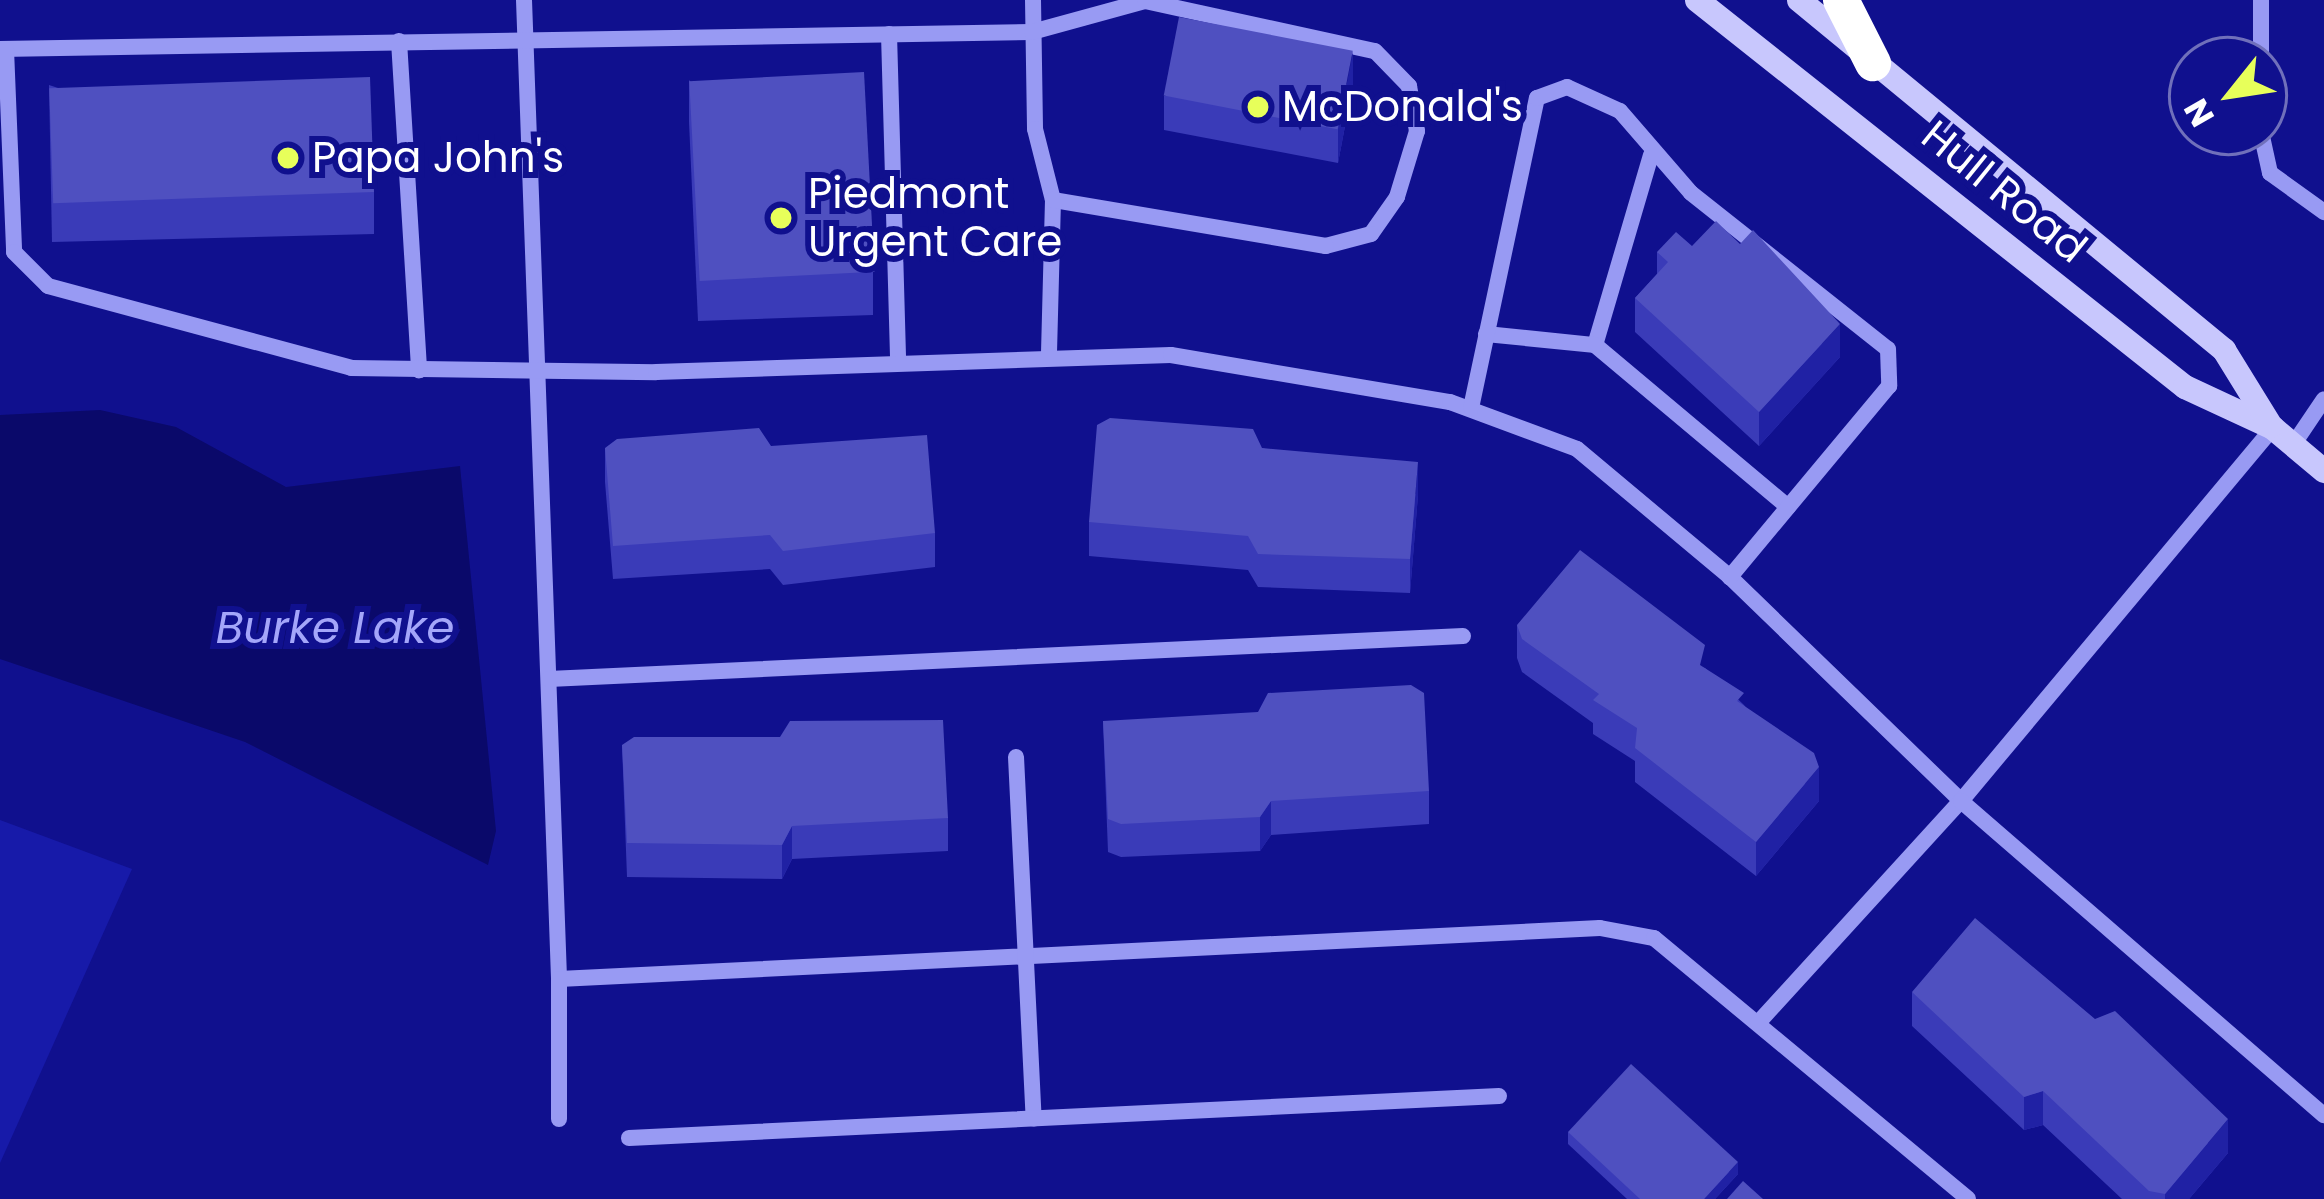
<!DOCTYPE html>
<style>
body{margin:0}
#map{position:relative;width:2324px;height:1199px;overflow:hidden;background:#10108e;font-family:Poppins,sans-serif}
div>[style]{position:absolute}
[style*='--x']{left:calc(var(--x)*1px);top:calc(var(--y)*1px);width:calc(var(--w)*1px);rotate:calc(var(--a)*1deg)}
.green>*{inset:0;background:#171aa9}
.water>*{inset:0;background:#0a096a}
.lane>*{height:16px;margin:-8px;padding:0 8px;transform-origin:8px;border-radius:8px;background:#989af3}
.secondary>*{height:24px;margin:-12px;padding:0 12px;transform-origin:12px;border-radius:12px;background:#c8c7fd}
.highway>*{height:36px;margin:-18px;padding:0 18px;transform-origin:18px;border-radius:18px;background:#fff}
.wall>*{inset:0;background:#3a3bb8}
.shaded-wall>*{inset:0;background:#2021a4}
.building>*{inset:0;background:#4f50c0;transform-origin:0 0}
.dots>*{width:33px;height:33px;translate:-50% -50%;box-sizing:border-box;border:6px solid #10108e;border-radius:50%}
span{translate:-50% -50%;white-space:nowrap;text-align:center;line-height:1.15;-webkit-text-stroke:12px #10108e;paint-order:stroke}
.poi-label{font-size:42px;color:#fff}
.left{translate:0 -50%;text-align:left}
.street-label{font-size:42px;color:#fff}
.water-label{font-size:45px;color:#a4a6fa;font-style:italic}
.north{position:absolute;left:2168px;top:36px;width:120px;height:120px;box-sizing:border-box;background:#10108e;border:3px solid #7070bb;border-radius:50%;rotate:240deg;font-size:33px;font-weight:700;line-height:48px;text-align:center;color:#fff}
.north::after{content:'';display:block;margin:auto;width:42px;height:54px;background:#e7ff5a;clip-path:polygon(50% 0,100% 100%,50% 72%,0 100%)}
</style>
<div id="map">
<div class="green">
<i style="clip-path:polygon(0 820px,132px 869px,0 1163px)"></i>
</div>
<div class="water">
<i style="clip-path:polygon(100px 410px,176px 427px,286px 487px,460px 466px,496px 831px,488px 865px,245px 742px,0 659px,0 415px)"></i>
</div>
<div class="lane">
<i style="--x:524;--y:0;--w:980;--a:87.95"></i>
<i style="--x:559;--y:979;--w:1042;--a:-2.8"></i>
<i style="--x:1600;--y:928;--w:55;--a:10.5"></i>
<i style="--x:1654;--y:938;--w:408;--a:39.7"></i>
<i style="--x:1033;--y:0;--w:129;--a:89.1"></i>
<i style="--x:1035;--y:129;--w:73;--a:75.8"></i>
<i style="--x:1053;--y:200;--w:152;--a:91.5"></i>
<i style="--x:889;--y:34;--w:326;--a:88.4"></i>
<i style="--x:399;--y:41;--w:330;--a:86.5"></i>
<i style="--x:0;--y:49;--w:1032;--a:-0.94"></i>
<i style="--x:1032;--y:32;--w:117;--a:-15.3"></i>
<i style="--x:1145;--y:1;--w:235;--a:12.3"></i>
<i style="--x:1375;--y:51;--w:49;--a:45.8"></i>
<i style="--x:1409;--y:86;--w:46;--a:79.9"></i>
<i style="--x:1417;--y:131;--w:69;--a:106.9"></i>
<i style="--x:1397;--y:197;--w:45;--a:125.1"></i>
<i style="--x:1371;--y:234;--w:47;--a:165.1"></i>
<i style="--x:1326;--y:246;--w:277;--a:-170.4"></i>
<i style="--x:6;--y:49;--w:203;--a:87.7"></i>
<i style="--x:14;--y:252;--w:48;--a:45"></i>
<i style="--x:48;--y:286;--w:314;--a:15.1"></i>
<i style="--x:351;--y:368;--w:305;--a:0.8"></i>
<i style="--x:656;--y:372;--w:515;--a:-1.89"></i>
<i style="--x:1171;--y:355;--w:283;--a:9.6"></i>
<i style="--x:1450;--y:402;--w:135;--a:20.3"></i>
<i style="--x:1577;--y:449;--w:199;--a:39.9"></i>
<i style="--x:1730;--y:577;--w:322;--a:44.1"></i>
<i style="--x:1961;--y:801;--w:486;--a:-50.1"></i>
<i style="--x:2261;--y:60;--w:60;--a:-90"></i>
<i style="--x:2261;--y:132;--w:42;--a:77.6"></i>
<i style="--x:2270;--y:173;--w:67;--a:35.8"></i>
<i style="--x:1651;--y:155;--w:198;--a:106.4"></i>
<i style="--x:1595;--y:345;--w:252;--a:40"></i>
<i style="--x:1486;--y:334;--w:110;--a:5.8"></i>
<i style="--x:1471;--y:408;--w:317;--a:-78"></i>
<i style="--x:1537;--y:98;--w:32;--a:-20"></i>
<i style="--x:1567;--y:87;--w:58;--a:24.4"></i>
<i style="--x:1620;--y:111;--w:108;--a:49.1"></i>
<i style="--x:1691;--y:193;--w:251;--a:38.4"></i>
<i style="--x:1888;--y:349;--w:37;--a:88"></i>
<i style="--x:1889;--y:386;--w:249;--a:129.8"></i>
<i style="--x:2293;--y:445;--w:55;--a:-56"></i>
<i style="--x:549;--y:679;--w:915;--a:-2.69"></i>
<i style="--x:1016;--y:757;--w:362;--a:87.2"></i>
<i style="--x:1758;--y:1023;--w:301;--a:-47.6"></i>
<i style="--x:1961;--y:801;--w:480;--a:40.9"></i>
<i style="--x:559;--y:1119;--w:140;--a:-90"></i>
<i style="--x:629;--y:1138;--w:871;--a:-2.76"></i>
</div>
<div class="secondary">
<i style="--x:1697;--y:0;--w:623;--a:38.42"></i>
<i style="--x:2185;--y:387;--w:97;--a:25"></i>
<i style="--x:2273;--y:428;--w:67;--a:40.1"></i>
<i style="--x:1799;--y:0;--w:551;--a:39.47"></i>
<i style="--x:2224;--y:350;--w:89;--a:58.3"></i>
</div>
<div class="highway">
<i style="--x:1841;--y:0;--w:71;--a:63.1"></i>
</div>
<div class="wall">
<i style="clip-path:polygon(689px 80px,873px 272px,873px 315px,698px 321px,689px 122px)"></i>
<i style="clip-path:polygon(1353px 84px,1338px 163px,1164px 130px,1164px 96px)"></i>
<i style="clip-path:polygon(49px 85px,374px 192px,374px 234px,52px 242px)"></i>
<i style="clip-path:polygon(1692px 246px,1840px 357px,1759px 446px,1635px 332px,1635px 298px,1657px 274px,1657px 252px)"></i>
<i style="clip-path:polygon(771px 446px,935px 533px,935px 567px,783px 585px,770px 569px,613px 579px,605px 482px,605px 448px)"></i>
<i style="clip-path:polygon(1262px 448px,1418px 495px,1410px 593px,1258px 587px,1248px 570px,1089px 556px,1089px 522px)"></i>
<i style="clip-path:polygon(1517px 625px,1705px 668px,1744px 705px,1819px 801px,1756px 876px,1635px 782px,1635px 761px,1593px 734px,1593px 723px,1522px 672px,1517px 658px)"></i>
<i style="clip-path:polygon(1103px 721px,1429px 791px,1429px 824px,1271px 835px,1260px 851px,1121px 857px,1108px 852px)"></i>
<i style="clip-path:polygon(780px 737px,948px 818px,948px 851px,792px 859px,782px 879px,627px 877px,622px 745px)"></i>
<i style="clip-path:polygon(1912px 992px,2228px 1153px,2189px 1199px,2122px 1199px,2043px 1125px,2024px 1130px,1912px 1026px)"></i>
<i style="clip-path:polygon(1568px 1132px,1738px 1174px,1715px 1199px,1627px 1199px,1568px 1144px)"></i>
</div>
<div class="shaded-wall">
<i style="clip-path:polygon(1353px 51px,1353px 84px,1338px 163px,1338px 129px)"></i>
<i style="clip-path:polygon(1840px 324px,1840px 357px,1759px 446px,1759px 412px)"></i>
<i style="clip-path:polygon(1418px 462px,1418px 495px,1410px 593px,1410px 559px)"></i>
<i style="clip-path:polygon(1819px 767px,1819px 801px,1756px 876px,1756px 842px)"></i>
<i style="clip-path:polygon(1271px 801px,1271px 835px,1260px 851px,1260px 817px)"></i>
<i style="clip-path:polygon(792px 826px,792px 859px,782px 879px,782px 845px)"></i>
<i style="clip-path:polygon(2043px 1091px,2043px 1125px,2024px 1130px,2024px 1097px)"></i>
<i style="clip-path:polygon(2228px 1119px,2228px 1153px,2189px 1199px,2165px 1199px,2165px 1194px)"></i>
<i style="clip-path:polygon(1738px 1162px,1738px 1174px,1715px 1199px,1704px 1199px)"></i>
</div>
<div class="building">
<i style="left:1179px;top:17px;width:177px;height:80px;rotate:11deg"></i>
<i style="left:864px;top:72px;width:200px;height:175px;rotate:87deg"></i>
<i style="left:370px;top:77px;width:115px;height:321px;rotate:88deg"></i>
<i style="clip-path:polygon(1716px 221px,1740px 244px,1753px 230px,1840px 324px,1759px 412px,1635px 298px,1668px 262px,1657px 252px,1676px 232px,1692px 246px)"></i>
<i style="clip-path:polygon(1110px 418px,1253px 429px,1262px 448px,1418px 462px,1410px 559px,1258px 554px,1248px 536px,1089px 522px,1097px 425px)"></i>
<i style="clip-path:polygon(759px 428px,771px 446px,927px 435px,935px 533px,783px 551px,770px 535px,613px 546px,605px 448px,617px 439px)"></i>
<i style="clip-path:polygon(1580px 550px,1705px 645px,1700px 665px,1744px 693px,1737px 701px,1814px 753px,1819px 767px,1756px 842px,1635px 748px,1637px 728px,1593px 700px,1599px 694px,1522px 639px,1517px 625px)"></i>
<i style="clip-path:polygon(1411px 685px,1424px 693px,1429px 791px,1271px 801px,1260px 817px,1121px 824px,1108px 819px,1103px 721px,1258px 712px,1268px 693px)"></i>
<i style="clip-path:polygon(943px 720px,948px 818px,792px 826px,782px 845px,627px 843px,622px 745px,634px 737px,780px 737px,790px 721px)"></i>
<i style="clip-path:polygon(1975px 918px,2095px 1019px,2115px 1011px,2228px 1119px,2165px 1194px,2149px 1191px,2043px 1091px,2024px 1097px,1912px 992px)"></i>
<i style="clip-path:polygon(1631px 1064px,1738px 1162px,1704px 1199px,1640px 1199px,1568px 1132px)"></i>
<i style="clip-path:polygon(1743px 1181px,1763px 1199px,1727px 1199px)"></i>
</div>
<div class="dots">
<i style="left:1258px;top:107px;background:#e7ff5a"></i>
<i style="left:288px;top:158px;background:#e7ff5a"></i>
<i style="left:781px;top:218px;background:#e7ff5a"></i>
</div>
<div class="poi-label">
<span class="left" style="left:1282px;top:107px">McDonald's</span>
<span class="left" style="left:312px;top:158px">Papa John's</span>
<span class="left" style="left:808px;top:218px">Piedmont<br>Urgent Care</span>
</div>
<div class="street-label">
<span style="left:2004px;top:192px;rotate:39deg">Hull Road</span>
</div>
<div class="water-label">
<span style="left:335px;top:628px">Burke Lake</span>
</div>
<div class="north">N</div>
</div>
